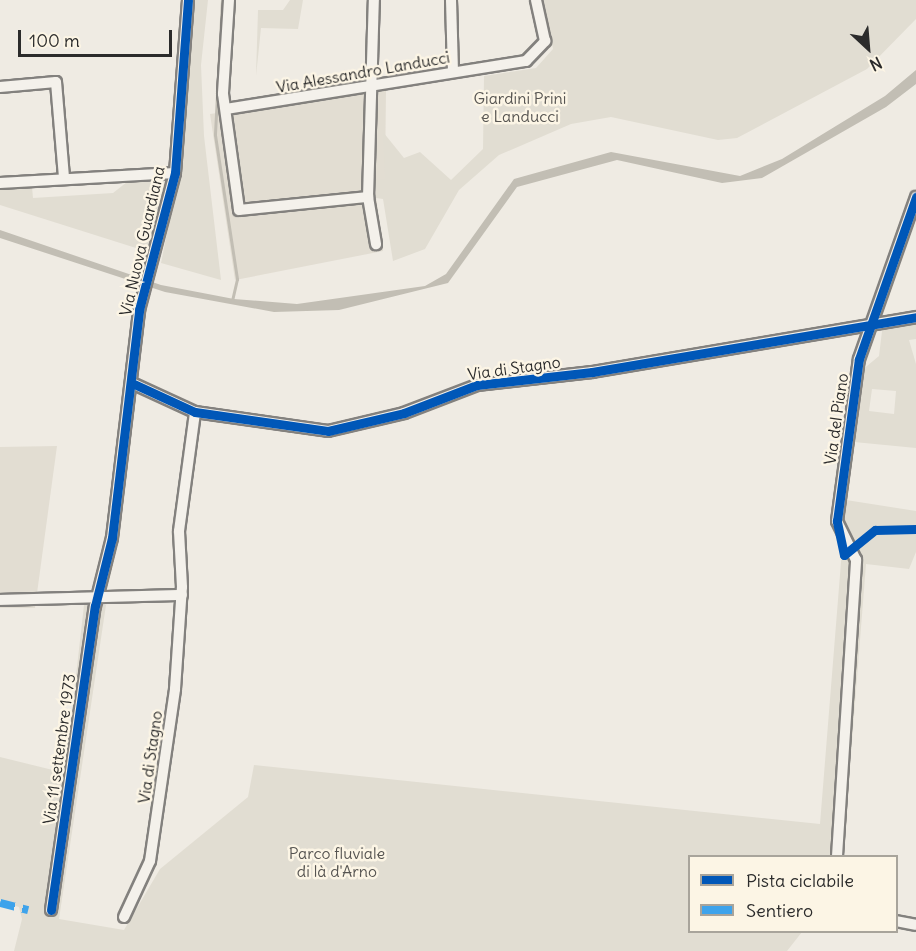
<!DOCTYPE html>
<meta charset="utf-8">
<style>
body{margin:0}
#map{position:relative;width:916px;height:951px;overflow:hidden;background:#efebe3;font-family:Delius,sans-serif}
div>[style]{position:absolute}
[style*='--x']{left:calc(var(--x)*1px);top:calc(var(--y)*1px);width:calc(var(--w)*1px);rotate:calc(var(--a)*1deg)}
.built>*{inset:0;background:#e2ddd2}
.green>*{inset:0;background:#e1ddd2}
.water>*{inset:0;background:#c2beb4}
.stream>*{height:3px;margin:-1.5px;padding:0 1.5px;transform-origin:1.5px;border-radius:1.5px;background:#c2beb4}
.roads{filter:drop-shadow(2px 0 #83817e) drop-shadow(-2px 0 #83817e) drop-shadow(0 2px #83817e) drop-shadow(0 -2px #83817e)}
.minor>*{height:10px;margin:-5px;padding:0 5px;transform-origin:5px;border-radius:5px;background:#f4f1eb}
.quiet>*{height:8px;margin-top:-4px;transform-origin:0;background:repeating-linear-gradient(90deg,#3ea3eb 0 15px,transparent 0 23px)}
.cycleway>*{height:9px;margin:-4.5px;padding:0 4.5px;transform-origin:4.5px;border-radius:4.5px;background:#0057b8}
span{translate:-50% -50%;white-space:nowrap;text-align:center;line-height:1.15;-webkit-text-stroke:5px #fcf5e5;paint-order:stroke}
.street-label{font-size:16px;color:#2b2b2b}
.park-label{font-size:16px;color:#565451}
.legend{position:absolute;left:688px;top:855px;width:210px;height:78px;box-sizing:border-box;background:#fcf5e5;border:2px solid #a8a49b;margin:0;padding:8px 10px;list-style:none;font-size:18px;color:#2b2b2b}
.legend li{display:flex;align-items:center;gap:12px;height:30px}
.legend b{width:30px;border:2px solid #a8a49b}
.north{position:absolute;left:838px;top:18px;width:60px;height:60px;-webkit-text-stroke:4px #fcf5e5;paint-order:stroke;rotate:154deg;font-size:16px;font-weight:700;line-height:24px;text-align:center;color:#2b2b2b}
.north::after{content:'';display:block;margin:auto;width:21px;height:27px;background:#2b2b2b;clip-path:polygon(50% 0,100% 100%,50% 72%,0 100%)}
.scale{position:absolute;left:18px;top:30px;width:154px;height:27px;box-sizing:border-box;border:3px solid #2b2b2b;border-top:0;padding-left:8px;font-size:18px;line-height:21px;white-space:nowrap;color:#2b2b2b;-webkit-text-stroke:4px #fcf5e5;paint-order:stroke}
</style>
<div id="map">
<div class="built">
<i style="clip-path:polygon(386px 89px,385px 180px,374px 181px,383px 251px,235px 280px,210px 114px)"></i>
<i style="clip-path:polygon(57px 446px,35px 608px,0 608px,0 447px)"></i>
</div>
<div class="green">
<i style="clip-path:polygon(190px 0,208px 0,201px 65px,204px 136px,221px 280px,161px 263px,181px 163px)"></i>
<i style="clip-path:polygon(290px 0,303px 0,298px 29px,261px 28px,256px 76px,258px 10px,283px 10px)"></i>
<i style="clip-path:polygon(543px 0,916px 0,916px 19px,867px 69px,737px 138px,718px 140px,611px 117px,571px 124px,499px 155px,459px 190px,425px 249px,393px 261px,383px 199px,376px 198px,374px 180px,385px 179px,383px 132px,404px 158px,420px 152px,451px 180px,483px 149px,484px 76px,536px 68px,553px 49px)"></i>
<i style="clip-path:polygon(167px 180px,149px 248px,136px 248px,0 205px,0 190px,32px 187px,33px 198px,113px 193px,127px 182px)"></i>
<i style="clip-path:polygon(evenodd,916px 319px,916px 339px,909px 340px,916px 364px,916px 448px,854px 442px,861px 371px,879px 356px,883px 323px,916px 319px,872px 389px,896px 391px,894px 414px,869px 411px,872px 389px)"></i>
<i style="clip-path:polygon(846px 500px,916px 511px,916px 552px,909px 569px,866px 564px,843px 856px,690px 856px,690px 932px,802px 932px,787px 951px,14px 951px,22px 919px,19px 907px,0 901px,0 757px,65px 773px,84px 605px,106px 605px,59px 919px,124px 930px,160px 869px,248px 797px,254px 765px,820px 824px)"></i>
</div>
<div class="water">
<i style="clip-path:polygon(916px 70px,916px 84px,886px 107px,762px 178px,722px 183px,617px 160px,517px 187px,448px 283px,339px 310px,274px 312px,165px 292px,0 238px,0 230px,161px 285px,234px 299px,297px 304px,425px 286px,446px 274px,514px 179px,611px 152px,740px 176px,782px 159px,885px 96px)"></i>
</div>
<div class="stream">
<i style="--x:222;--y:0;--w:135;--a:93"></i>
<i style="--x:215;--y:135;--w:146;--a:81.3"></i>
<i style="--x:237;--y:279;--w:23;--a:103"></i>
</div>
<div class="roads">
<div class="minor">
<i style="--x:229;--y:0;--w:94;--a:93.7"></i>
<i style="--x:223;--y:94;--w:117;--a:82.1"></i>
<i style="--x:239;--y:210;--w:130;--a:-5.8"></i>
<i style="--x:368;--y:197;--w:197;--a:-88.3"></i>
<i style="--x:451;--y:0;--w:72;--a:88.4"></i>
<i style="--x:0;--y:87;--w:56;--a:-5.1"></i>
<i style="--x:56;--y:82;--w:95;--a:85.2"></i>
<i style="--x:226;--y:109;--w:304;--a:-9.1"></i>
<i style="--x:526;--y:61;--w:28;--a:-46"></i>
<i style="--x:545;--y:41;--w:42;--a:-102.4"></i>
<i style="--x:0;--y:183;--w:175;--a:-3.3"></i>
<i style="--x:368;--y:197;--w:48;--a:80.3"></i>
<i style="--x:134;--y:384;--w:67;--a:24.7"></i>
<i style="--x:195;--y:412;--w:134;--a:8.1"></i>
<i style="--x:328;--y:431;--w:78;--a:-13.3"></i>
<i style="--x:404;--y:413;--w:78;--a:-21"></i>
<i style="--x:477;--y:385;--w:116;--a:-6.4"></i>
<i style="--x:592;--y:372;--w:329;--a:-9.6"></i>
<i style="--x:0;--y:600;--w:182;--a:-1.6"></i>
<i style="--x:837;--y:856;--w:297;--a:-86.3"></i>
<i style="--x:856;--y:560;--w:43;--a:-116"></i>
<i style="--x:837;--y:521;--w:163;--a:-82.3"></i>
<i style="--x:859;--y:359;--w:172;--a:-70.6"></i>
<i style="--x:51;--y:910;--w:307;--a:-81.8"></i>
<i style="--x:95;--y:606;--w:70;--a:-76"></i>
<i style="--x:112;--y:538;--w:230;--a:-83.2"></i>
<i style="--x:139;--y:310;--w:142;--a:-75.3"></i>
<i style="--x:175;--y:173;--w:173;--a:-85.7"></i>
<i style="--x:124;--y:917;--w:62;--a:-65.1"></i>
<i style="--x:150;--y:861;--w:174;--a:-81.7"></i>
<i style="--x:175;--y:689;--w:102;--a:-86.1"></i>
<i style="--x:182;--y:587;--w:56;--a:-93.1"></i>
<i style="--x:179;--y:531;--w:120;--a:-82.3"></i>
<i style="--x:896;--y:921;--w:20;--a:11"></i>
</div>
</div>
<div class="quiet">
<i style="--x:0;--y:903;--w:29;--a:14"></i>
</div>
<div class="cycleway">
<i style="--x:134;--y:384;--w:67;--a:24.7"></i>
<i style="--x:195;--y:412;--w:134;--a:8.1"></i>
<i style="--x:328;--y:431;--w:78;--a:-13.3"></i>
<i style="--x:404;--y:413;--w:78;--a:-21"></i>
<i style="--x:477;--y:385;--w:116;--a:-6.4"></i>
<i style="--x:592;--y:372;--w:329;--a:-9.6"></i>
<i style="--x:844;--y:555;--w:35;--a:-102"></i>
<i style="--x:837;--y:521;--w:163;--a:-82.3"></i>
<i style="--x:859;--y:359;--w:172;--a:-70.6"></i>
<i style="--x:844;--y:555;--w:40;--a:-39"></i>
<i style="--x:875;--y:530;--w:41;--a:-1.4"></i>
<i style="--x:51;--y:910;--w:307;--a:-81.8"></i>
<i style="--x:95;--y:606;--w:70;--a:-76"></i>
<i style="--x:112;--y:538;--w:230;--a:-83.2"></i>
<i style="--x:139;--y:310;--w:142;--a:-75.3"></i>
<i style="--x:175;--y:173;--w:173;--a:-85.7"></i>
</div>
<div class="street-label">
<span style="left:363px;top:72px;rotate:-10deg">Via Alessandro Landucci</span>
<span style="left:142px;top:241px;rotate:-77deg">Via Nuova Guardiana</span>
<span style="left:514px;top:368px;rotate:-8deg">Via di Stagno</span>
<span style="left:836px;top:419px;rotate:-82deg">Via del Piano</span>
<span style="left:59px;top:749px;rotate:-82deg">Via 11 settembre 1973</span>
<span style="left:150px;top:757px;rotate:-82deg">Via di Stagno</span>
</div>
<div class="park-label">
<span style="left:520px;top:107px">Giardini Prini<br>e Landucci</span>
<span style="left:337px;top:862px">Parco fluviale<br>di là d'Arno</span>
</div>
<ul class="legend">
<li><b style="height:8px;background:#0057b8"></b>Pista ciclabile</li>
<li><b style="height:8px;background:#3ea3eb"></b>Sentiero</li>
</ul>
<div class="north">N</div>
<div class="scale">100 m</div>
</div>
